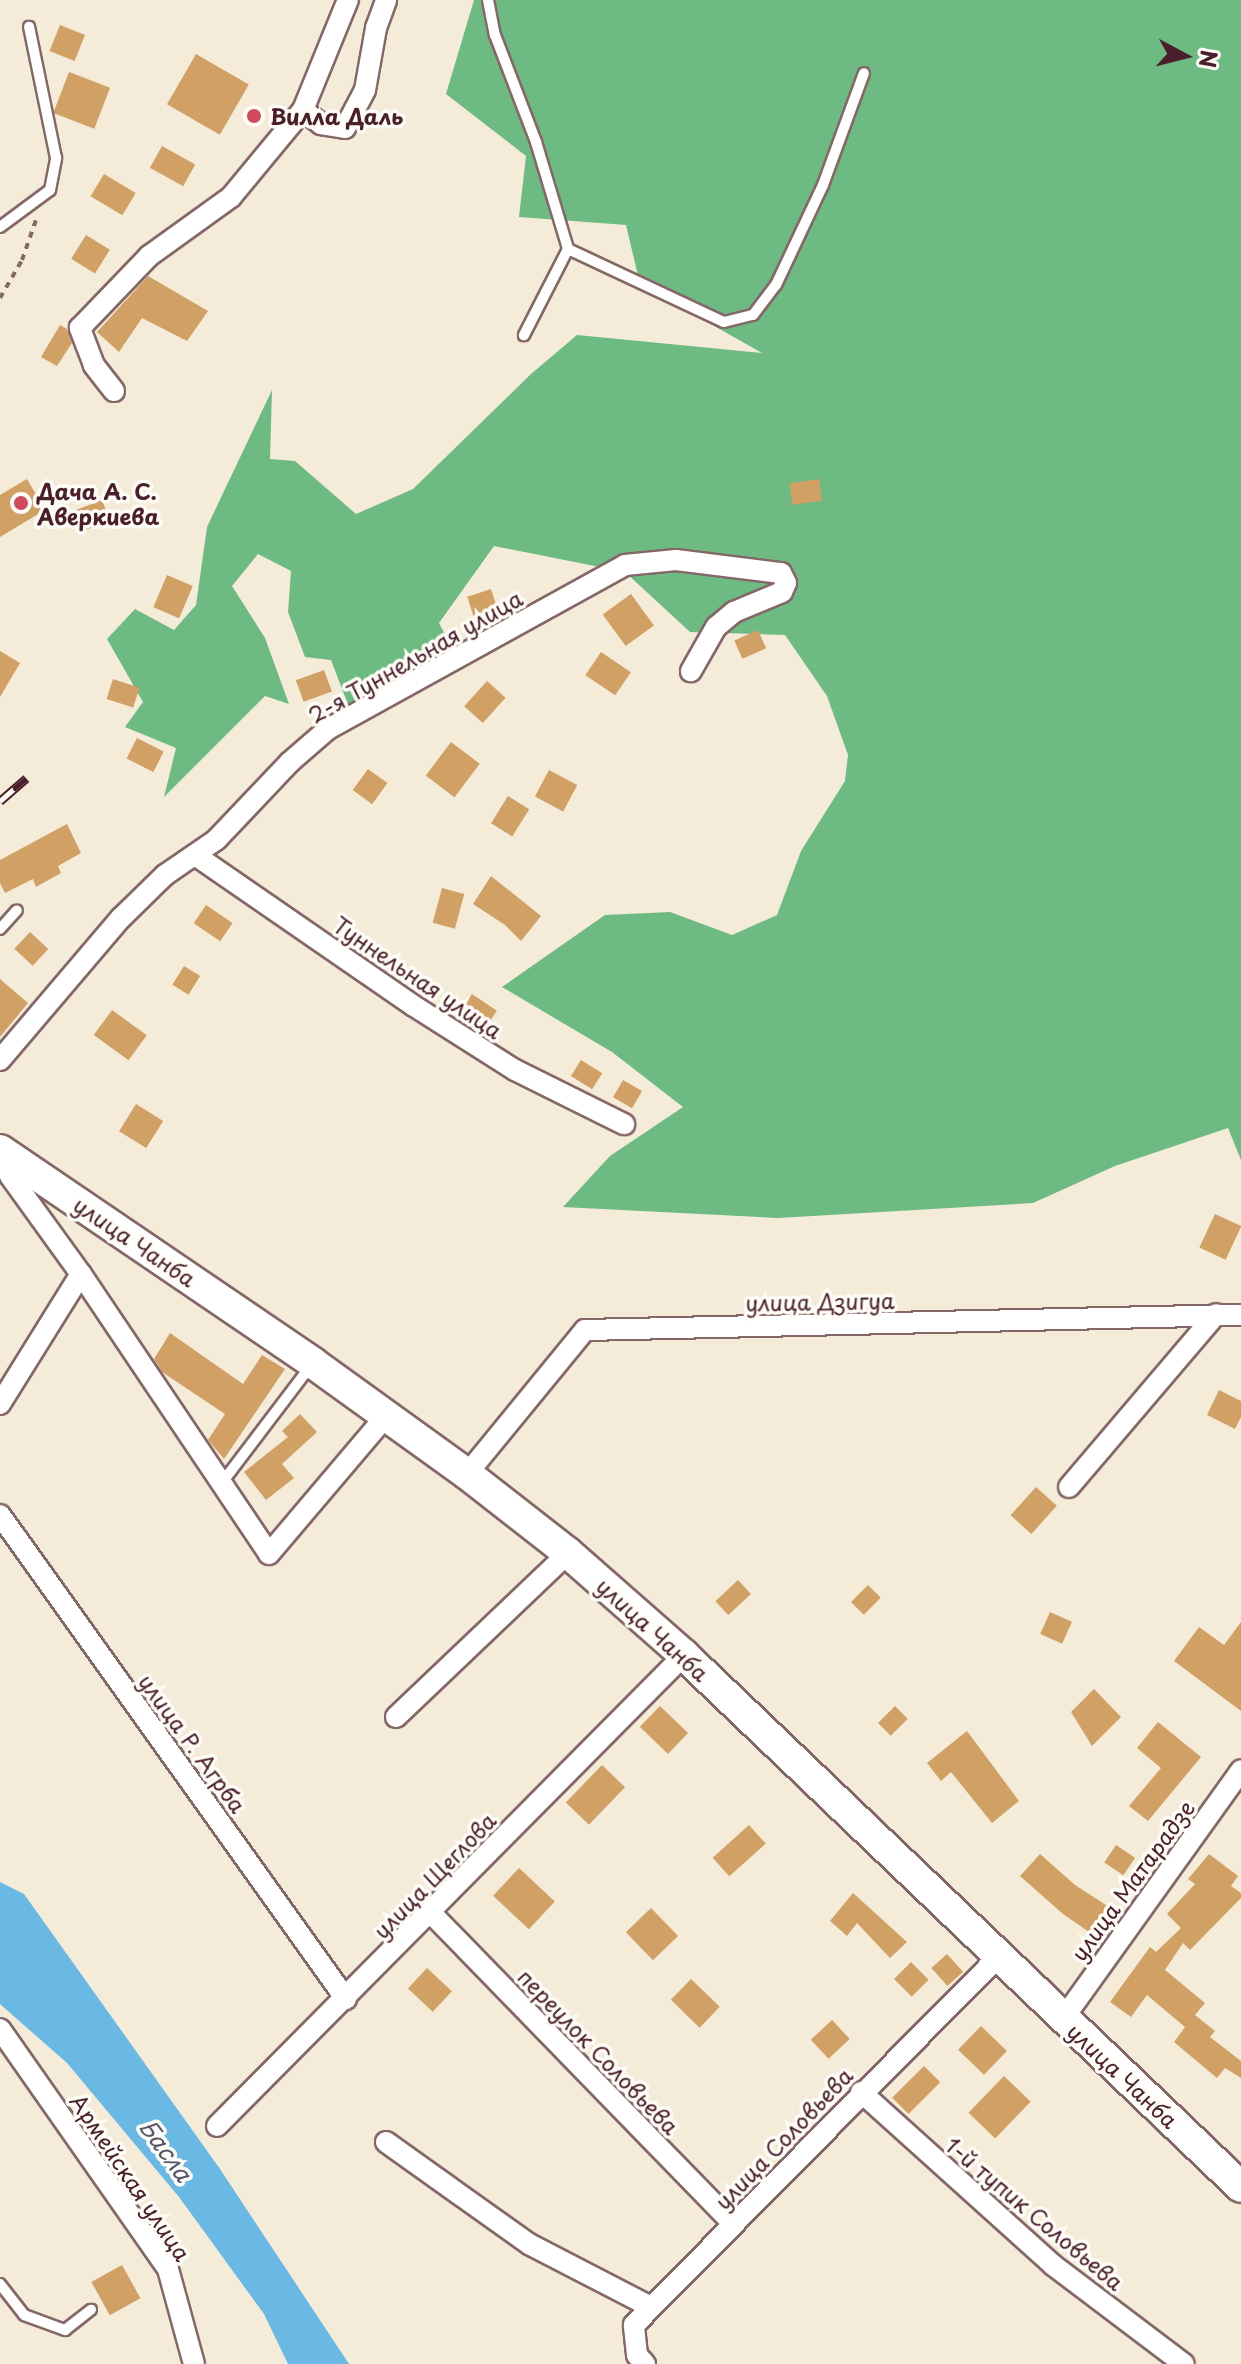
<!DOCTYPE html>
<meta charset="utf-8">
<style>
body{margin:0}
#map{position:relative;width:1241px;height:2364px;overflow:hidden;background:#f4ecd8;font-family:"Playpen Sans",sans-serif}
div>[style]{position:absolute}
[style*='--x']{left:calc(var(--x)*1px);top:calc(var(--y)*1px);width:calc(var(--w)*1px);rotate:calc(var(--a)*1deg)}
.forest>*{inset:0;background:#6eba83}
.water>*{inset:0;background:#6ab8e4}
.building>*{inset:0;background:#d0a064;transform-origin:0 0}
.path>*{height:4px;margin-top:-2px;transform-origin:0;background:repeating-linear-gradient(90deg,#866768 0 6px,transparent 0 12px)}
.roads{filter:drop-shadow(2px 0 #866768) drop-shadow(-2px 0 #866768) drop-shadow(0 2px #866768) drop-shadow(0 -2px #866768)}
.lane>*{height:10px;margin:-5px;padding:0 5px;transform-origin:5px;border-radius:5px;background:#fff}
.street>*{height:20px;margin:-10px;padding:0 10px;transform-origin:10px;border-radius:10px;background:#fff}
.secondary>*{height:30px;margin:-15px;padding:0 15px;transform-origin:15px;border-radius:15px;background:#fff}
.rail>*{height:9px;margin-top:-4.5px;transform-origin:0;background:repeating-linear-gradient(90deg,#fdfcf7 0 18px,#4a1f2b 0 36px);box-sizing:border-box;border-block:2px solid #4a1f2b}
.dots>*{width:22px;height:22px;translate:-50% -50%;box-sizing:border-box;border:4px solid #fdfcf7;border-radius:50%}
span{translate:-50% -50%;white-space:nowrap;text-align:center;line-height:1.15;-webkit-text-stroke:7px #fdfcf7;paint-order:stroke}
.poi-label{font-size:22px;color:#4a1f2b;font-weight:700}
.left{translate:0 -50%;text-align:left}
.street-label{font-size:22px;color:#4a1f2b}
.water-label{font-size:24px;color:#55556c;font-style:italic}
.north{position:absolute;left:1145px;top:16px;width:80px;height:80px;-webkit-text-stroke:6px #fdfcf7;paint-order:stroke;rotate:97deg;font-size:22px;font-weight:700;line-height:32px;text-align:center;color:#4a1f2b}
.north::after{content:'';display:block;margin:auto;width:28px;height:36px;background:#4a1f2b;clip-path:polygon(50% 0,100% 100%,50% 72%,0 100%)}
</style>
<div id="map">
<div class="forest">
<i style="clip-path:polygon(474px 0,1241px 0,1241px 1160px,1228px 1128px,1115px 1166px,1033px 1203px,778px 1218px,563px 1207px,610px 1156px,683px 1107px,612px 1052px,502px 987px,605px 915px,670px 912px,732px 935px,777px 915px,801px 851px,845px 781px,848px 755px,827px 696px,785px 635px,690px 632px,625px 572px,494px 546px,439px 623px,452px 648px,349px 707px,331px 660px,305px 657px,288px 612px,291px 571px,258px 554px,232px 586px,265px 638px,289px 704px,265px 696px,164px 797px,176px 748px,125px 727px,143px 702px,107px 639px,135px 609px,174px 630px,196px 605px,207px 527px,272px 390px,270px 459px,295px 461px,356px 514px,413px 489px,531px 374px,577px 335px,762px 353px,640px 284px,626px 225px,519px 217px,526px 156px,446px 94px)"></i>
</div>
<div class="water">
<i style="clip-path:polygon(0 1882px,24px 1894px,220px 2169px,349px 2364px,288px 2364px,264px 2314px,179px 2197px,67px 2063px,0 2004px)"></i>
</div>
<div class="building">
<i style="left:60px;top:25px;width:27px;height:28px;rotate:22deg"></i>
<i style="left:196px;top:54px;width:61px;height:58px;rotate:30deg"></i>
<i style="left:69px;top:72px;width:44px;height:44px;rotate:21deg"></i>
<i style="left:162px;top:146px;width:38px;height:25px;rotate:29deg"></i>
<i style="left:104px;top:174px;width:37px;height:26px;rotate:31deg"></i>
<i style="left:86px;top:235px;width:28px;height:28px;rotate:32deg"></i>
<i style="clip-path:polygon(148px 276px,208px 311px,187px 341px,142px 318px,119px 352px,97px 332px)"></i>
<i style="clip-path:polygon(60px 325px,67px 329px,72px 343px,57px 366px,41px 357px)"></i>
<i style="clip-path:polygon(27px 479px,45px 510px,0 537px,0 495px)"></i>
<i style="left:819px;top:479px;width:22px;height:30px;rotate:82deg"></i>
<i style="left:102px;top:500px;width:22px;height:27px;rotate:69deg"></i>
<i style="left:167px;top:575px;width:28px;height:35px;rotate:23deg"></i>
<i style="left:491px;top:589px;width:20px;height:25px;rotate:72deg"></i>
<i style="left:631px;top:594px;width:39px;height:35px;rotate:54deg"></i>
<i style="left:758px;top:630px;width:20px;height:26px;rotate:66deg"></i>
<i style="clip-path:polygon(0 651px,20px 663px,0 697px)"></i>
<i style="left:601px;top:652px;width:36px;height:28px;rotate:34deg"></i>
<i style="left:324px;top:670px;width:23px;height:30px;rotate:70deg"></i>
<i style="left:113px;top:679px;width:28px;height:21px;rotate:18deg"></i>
<i style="left:487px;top:681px;width:25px;height:34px;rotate:42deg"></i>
<i style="left:137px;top:738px;width:30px;height:23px;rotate:27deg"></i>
<i style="left:451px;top:742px;width:36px;height:42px;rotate:37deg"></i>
<i style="left:368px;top:769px;width:24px;height:26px;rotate:36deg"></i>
<i style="left:549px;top:770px;width:32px;height:30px;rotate:28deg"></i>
<i style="left:508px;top:796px;width:25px;height:32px;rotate:32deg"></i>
<i style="clip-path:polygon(67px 824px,81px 853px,58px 866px,61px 873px,36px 887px,33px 879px,5px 893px,0 883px,0 860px)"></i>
<i style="clip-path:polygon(491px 876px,541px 916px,521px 941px,505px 925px,473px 904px)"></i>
<i style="left:442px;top:888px;width:23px;height:36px;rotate:15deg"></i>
<i style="left:206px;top:905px;width:32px;height:22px;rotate:34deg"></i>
<i style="left:30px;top:932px;width:25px;height:23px;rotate:43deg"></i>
<i style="left:184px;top:966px;width:19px;height:22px;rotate:32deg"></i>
<i style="clip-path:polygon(0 979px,28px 1003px,0 1037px)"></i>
<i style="left:472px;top:994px;width:30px;height:22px;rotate:34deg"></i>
<i style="left:112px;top:1010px;width:43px;height:31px;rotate:36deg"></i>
<i style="left:581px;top:1060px;width:25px;height:19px;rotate:32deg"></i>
<i style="left:623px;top:1080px;width:22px;height:20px;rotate:30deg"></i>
<i style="left:136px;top:1104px;width:32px;height:32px;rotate:32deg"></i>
<i style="left:1215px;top:1214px;width:29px;height:37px;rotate:25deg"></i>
<i style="clip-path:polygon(170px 1333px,243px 1384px,262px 1355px,285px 1369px,224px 1459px,208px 1440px,225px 1414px,162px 1372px,154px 1359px)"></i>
<i style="clip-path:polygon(1219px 1390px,1241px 1401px,1241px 1417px,1235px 1429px,1207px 1415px)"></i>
<i style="clip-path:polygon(300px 1414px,317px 1432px,282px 1464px,294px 1478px,266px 1500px,244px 1472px,288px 1437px,282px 1431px)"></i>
<i style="left:1036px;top:1487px;width:28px;height:38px;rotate:42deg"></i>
<i style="left:738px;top:1580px;width:19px;height:31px;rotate:47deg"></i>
<i style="left:868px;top:1585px;width:18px;height:24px;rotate:45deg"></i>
<i style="left:1050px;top:1612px;width:24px;height:24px;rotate:24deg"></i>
<i style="clip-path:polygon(1241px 1622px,1241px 1711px,1174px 1661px,1199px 1627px,1224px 1645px)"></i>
<i style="clip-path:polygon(1094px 1689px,1121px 1717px,1092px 1746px,1071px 1712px)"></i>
<i style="left:660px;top:1706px;width:39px;height:29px;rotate:44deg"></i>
<i style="left:895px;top:1706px;width:18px;height:24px;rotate:45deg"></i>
<i style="clip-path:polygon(1158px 1722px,1201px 1757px,1148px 1821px,1129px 1806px,1161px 1768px,1137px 1748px)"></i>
<i style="clip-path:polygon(967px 1731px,1019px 1801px,992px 1823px,951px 1772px,941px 1781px,927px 1763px)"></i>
<i style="left:602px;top:1765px;width:32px;height:52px;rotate:44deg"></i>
<i style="left:749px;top:1825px;width:25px;height:49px;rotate:48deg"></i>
<i style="left:1116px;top:1845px;width:23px;height:21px;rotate:34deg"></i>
<i style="clip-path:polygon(1040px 1854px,1075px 1885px,1109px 1907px,1092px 1934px,1063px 1914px,1020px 1876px)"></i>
<i style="clip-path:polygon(1209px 1854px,1238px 1876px,1231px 1886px,1241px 1893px,1241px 1898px,1190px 1950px,1183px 1943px,1165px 1970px,1205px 2003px,1195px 2015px,1215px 2031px,1210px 2037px,1241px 2061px,1241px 2078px,1225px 2068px,1217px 2078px,1174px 2042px,1185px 2027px,1147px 1995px,1131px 2017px,1110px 2002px,1150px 1947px,1156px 1952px,1181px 1928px,1167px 1914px,1195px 1884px,1188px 1879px)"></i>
<i style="left:519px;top:1868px;width:49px;height:38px;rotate:43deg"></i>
<i style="clip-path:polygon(853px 1893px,907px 1942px,890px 1958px,857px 1923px,847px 1936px,830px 1921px)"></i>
<i style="left:651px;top:1908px;width:39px;height:35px;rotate:46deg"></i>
<i style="left:947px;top:1954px;width:24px;height:21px;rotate:48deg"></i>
<i style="left:911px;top:1962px;width:25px;height:24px;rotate:45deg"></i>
<i style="left:427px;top:1968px;width:34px;height:28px;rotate:43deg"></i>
<i style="left:691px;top:1979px;width:40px;height:29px;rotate:44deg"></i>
<i style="left:832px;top:2020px;width:26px;height:29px;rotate:47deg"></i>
<i style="left:981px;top:2026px;width:36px;height:33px;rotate:44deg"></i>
<i style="left:924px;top:2066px;width:23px;height:45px;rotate:45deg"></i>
<i style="left:1004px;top:2076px;width:37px;height:51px;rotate:44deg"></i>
<i style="left:122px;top:2265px;width:38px;height:35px;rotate:61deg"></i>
</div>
<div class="path">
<i style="--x:0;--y:298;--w:44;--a:-59.9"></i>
<i style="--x:22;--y:260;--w:46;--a:-70.8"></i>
</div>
<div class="roads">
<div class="lane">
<i style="--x:488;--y:0;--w:36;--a:79"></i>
<i style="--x:495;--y:35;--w:115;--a:69"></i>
<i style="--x:536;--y:142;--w:112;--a:73.3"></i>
<i style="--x:568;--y:249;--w:97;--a:117.1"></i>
<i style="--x:0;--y:227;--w:62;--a:-36.5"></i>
<i style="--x:50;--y:190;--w:33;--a:-79"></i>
<i style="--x:56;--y:158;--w:134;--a:-101.6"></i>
<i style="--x:568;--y:249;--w:172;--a:25.1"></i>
<i style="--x:724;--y:322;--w:30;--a:-14"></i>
<i style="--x:753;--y:315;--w:38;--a:-53"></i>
<i style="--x:776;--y:285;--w:110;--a:-64.8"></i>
<i style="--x:823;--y:185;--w:119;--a:-69.9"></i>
<i style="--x:0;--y:929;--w:25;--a:-48"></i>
<i style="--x:221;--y:1484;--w:151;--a:-52.8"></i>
<i style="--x:0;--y:2284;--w:39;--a:52"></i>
<i style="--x:24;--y:2315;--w:44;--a:20.1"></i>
<i style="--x:65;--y:2330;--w:33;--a:-38"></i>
</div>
<div class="street">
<i style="--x:303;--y:110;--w:23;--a:38"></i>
<i style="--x:321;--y:124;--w:24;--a:9"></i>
<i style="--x:345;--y:128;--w:43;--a:-62.2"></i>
<i style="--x:365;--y:90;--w:63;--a:-79.9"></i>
<i style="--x:376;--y:28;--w:30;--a:-70"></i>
<i style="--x:114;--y:391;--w:33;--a:-128"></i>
<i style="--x:94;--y:365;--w:40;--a:-111"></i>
<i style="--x:80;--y:328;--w:100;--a:-46.2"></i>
<i style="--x:149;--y:256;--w:101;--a:-35.7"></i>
<i style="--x:231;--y:197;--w:113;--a:-50.4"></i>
<i style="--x:303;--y:110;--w:119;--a:-67.8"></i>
<i style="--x:195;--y:855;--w:266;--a:34.6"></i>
<i style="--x:414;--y:1006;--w:120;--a:32.4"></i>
<i style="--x:515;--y:1070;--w:122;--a:26.4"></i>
<i style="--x:0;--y:1060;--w:187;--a:-49.6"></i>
<i style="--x:121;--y:918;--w:62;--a:-44.3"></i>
<i style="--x:165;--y:875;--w:62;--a:-34.5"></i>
<i style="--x:216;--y:840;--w:108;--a:-46.5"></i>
<i style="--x:290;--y:762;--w:50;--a:-41"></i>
<i style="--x:328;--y:729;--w:339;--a:-28.9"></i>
<i style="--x:625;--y:565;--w:51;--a:-5.6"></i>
<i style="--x:676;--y:560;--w:106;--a:7.1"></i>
<i style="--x:781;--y:573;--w:11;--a:63"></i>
<i style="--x:786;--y:583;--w:10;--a:114"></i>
<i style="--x:782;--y:592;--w:52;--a:157.4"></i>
<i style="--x:734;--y:612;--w:23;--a:140"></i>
<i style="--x:716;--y:627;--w:51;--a:119.6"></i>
<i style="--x:3;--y:1153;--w:24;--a:73"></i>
<i style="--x:10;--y:1176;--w:121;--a:54.1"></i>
<i style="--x:81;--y:1274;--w:337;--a:56.1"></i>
<i style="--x:269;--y:1554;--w:181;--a:-49.7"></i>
<i style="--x:0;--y:1404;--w:153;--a:-58.1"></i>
<i style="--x:467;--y:1474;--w:186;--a:-50.7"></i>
<i style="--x:585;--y:1330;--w:656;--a:-1.31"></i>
<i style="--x:1069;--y:1487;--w:227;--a:-49.6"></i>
<i style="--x:0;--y:1515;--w:595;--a:54.44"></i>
<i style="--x:396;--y:1717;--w:238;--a:-43.6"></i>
<i style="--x:431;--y:1913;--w:434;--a:45.8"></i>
<i style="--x:1063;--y:2019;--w:306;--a:-54.4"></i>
<i style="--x:0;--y:2029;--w:293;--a:55"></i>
<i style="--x:168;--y:2269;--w:98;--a:74.7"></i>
<i style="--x:861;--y:2092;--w:258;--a:42"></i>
<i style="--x:1053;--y:2265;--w:164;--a:37.1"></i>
<i style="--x:217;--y:2126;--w:663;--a:-45.24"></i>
<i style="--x:386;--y:2142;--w:176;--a:35.5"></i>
<i style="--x:529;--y:2244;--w:137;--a:27.3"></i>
<i style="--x:645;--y:2364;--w:12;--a:-132"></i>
<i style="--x:637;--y:2355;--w:30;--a:-96"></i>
<i style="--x:634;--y:2325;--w:519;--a:-45.31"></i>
</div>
<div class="secondary">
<i style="--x:0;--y:1150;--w:379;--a:34.2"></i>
<i style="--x:313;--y:1363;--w:190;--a:35.8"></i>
<i style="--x:467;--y:1474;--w:128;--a:38"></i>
<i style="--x:568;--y:1553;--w:154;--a:41.3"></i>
<i style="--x:684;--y:1655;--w:770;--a:43.68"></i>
</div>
</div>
<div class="rail">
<i style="--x:0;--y:801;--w:35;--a:-41"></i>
</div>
<div class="dots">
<i style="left:254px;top:116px;background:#d1495b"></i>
<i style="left:21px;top:503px;background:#d1495b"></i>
</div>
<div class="poi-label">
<span class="left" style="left:270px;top:116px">Вилла Даль</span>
<span class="left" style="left:37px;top:503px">Дача А. С.<br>Аверкиева</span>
</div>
<div class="street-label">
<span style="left:415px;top:656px;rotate:-30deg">2-я Туннельная улица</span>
<span style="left:418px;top:977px;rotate:34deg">Туннельная улица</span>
<span style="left:135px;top:1241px;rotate:34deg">улица Чанба</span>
<span style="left:820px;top:1301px;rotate:-1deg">улица Дзигуа</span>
<span style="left:653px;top:1629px;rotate:42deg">улица Чанба</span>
<span style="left:193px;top:1743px;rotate:54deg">улица Р. Агрба</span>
<span style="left:434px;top:1875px;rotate:-46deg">улица Щеглова</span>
<span style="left:1132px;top:1880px;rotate:-54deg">улица Матарадзе</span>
<span style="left:599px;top:2051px;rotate:46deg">переулок Соловьева</span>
<span style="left:1123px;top:2075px;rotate:43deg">улица Чанба</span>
<span style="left:783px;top:2138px;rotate:-46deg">улица Соловьева</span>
<span style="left:131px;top:2177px;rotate:56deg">Армейская улица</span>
<span style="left:1035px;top:2213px;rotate:40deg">1-й тупик Соловьева</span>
</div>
<div class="water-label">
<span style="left:166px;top:2150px;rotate:54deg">Басла</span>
</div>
<div class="north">N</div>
</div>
